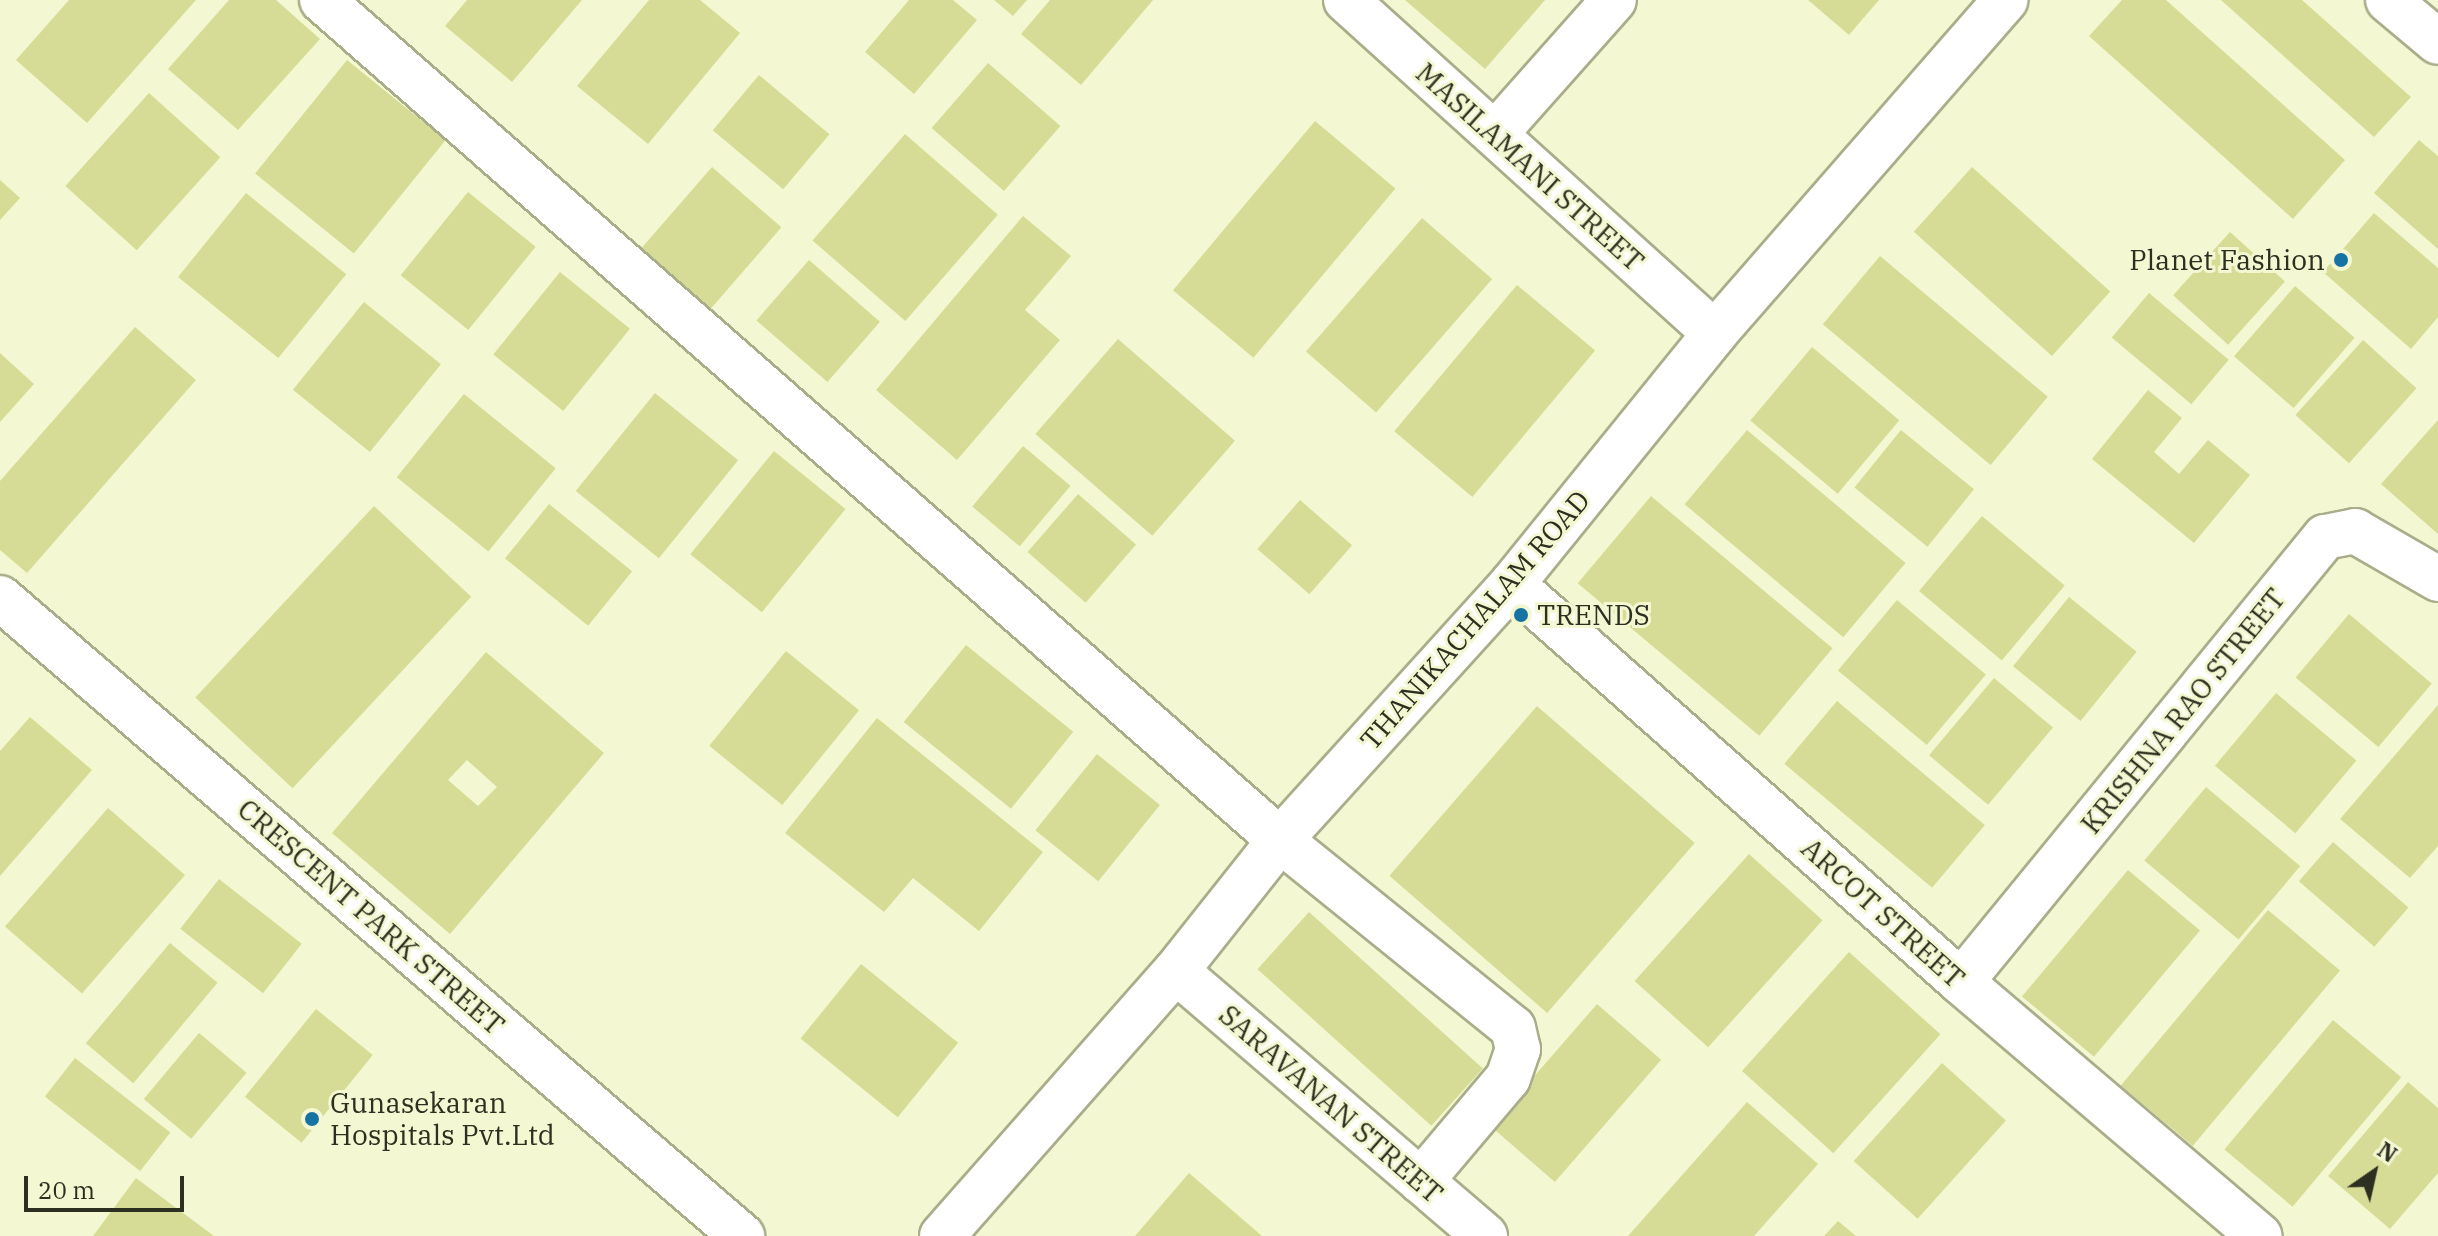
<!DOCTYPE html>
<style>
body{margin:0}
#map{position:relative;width:2438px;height:1236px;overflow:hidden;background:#f4f8d2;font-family:"IBM Plex Serif",serif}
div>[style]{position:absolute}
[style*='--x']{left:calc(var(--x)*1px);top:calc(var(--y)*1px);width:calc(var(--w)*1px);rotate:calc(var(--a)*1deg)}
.building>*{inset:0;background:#d6dc95;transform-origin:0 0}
.roads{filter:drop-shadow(2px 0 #aaad8a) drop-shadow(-2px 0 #aaad8a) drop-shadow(0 2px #aaad8a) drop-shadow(0 -2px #aaad8a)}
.minor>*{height:44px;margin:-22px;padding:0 22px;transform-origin:22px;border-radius:22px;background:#fff}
.major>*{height:44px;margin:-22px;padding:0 22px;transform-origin:22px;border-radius:22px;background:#fff}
.dots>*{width:22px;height:22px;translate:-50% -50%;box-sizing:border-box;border:4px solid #f4f8d2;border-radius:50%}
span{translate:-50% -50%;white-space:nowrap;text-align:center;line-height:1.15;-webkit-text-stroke:6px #f4f8d2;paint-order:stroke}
.street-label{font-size:28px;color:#2d2f20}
.poi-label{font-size:28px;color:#2d2f20}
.right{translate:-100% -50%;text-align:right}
.left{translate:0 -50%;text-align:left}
.north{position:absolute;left:2334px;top:1132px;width:80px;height:80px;-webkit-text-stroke:6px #f4f8d2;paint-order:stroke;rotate:34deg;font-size:22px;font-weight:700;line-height:32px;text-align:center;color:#2d2f20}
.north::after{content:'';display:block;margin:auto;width:28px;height:36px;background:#2d2f20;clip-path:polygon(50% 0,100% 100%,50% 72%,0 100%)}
.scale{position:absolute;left:24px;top:1176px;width:160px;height:36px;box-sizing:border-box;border:4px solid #2d2f20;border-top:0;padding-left:10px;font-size:24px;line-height:28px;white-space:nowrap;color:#2d2f20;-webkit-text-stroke:6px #f4f8d2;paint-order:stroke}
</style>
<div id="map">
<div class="building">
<i style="clip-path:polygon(69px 0,196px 0,87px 123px,16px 60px)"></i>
<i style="clip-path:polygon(229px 0,276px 0,320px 39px,238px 130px,168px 69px)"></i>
<i style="clip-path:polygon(467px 0,582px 0,512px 82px,445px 26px)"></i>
<i style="clip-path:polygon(649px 0,700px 0,740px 33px,648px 144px,577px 86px)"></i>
<i style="clip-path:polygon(909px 0,953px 0,977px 20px,914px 94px,865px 52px)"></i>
<i style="clip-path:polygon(994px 0,1027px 0,1013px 16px)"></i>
<i style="clip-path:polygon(1050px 0,1153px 0,1081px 85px,1021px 34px)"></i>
<i style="clip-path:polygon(1405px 0,1545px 0,1485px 69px)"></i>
<i style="clip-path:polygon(1808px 0,1879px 0,1849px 35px)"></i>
<i style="clip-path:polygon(2122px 0,2166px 0,2345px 160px,2293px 219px,2089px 36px)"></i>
<i style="clip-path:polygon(2221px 0,2302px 0,2411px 97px,2374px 137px)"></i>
<i style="left:347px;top:60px;width:127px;height:146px;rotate:39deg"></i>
<i style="left:988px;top:63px;width:96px;height:86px;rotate:41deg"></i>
<i style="left:759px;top:75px;width:92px;height:72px;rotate:40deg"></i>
<i style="left:149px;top:93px;width:96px;height:125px;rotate:42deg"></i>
<i style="left:1315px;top:121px;width:105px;height:221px;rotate:40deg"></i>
<i style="left:905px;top:134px;width:123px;height:141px;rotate:41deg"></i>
<i style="clip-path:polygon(2419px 140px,2438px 156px,2438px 249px,2374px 193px)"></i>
<i style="left:712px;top:167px;width:92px;height:111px;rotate:41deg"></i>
<i style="left:1972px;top:167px;width:186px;height:87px;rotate:42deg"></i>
<i style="clip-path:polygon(0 180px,20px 198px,0 220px)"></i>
<i style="left:468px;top:192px;width:87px;height:107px;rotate:39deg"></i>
<i style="left:246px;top:193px;width:129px;height:108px;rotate:39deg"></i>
<i style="clip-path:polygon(2374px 213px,2438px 268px,2438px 317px,2411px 349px,2323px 272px)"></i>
<i style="clip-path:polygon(1023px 216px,1071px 256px,1025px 310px,1060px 340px,957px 460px,876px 390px)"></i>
<i style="left:1422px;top:218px;width:93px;height:177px;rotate:41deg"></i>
<i style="left:2230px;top:232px;width:74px;height:85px;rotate:42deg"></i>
<i style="left:1880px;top:256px;width:219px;height:89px;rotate:40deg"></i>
<i style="left:809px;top:260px;width:94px;height:80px;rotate:41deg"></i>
<i style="left:560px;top:272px;width:90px;height:106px;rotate:39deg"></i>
<i style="left:1517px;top:285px;width:102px;height:191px;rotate:40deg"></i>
<i style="left:2295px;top:286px;width:79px;height:93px;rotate:41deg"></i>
<i style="left:2149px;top:293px;width:104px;height:58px;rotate:40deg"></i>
<i style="left:364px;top:302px;width:99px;height:113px;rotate:39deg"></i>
<i style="clip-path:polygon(135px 327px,196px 380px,27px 573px,0 550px,0 481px)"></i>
<i style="left:1118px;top:339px;width:155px;height:126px;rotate:41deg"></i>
<i style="left:2363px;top:340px;width:72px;height:101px;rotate:42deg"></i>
<i style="left:1812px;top:347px;width:114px;height:96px;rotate:40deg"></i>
<i style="clip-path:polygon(0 353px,34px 384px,0 422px)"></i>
<i style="clip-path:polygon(2148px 390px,2182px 418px,2154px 452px,2179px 474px,2208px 440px,2250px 475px,2194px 543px,2092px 459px)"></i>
<i style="left:655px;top:393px;width:107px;height:126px;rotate:39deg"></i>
<i style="left:464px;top:394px;width:118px;height:107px;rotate:39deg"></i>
<i style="clip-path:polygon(2438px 420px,2438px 534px,2381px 484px)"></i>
<i style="left:1747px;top:430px;width:207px;height:97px;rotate:40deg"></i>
<i style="left:1901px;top:430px;width:94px;height:74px;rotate:39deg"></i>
<i style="left:1023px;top:446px;width:62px;height:79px;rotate:40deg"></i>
<i style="left:774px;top:451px;width:92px;height:133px;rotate:39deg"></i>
<i style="left:1078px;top:494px;width:77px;height:77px;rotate:41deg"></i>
<i style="left:1651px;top:496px;width:237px;height:114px;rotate:40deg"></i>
<i style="left:1300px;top:500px;width:69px;height:65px;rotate:41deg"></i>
<i style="left:549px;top:504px;width:107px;height:70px;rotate:39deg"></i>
<i style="left:374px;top:506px;width:133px;height:262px;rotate:43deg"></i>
<i style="left:1982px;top:516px;width:108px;height:98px;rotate:40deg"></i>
<i style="left:2069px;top:597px;width:87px;height:89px;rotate:39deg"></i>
<i style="left:1897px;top:600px;width:116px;height:92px;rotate:40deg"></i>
<i style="left:2349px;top:614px;width:108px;height:83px;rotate:40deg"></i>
<i style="left:966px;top:645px;width:138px;height:99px;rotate:39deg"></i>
<i style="left:786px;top:651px;width:94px;height:122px;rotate:39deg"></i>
<i style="clip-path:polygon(evenodd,486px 652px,604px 753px,450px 934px,332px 833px,486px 652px,467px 760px,497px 787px,478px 806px,448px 780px,467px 760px)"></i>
<i style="left:1994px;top:678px;width:77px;height:101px;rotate:40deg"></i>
<i style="left:2276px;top:693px;width:105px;height:95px;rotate:40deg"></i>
<i style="left:1837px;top:701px;width:193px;height:82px;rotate:40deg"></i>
<i style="clip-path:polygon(2438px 705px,2438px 846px,2410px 878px,2340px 819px)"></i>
<i style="left:1537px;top:706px;width:209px;height:225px;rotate:41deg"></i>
<i style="clip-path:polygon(30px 717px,92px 770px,0 876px,0 751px)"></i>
<i style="clip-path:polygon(877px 718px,1043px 852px,979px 931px,913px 878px,884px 912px,785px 833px)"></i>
<i style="left:1097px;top:754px;width:81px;height:98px;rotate:39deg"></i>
<i style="left:2206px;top:787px;width:123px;height:96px;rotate:40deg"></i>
<i style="left:108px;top:808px;width:102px;height:157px;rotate:41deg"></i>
<i style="left:2333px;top:842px;width:100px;height:52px;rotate:41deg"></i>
<i style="left:1749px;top:854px;width:99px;height:171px;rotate:42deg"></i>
<i style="left:2128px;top:870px;width:94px;height:165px;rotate:40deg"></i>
<i style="left:219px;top:879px;width:105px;height:63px;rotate:38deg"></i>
<i style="left:2268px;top:910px;width:94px;height:229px;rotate:40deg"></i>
<i style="left:1309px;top:912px;width:234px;height:77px;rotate:42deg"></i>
<i style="left:170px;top:943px;width:62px;height:131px;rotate:40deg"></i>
<i style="left:1849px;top:952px;width:123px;height:160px;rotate:42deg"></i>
<i style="left:861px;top:964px;width:125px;height:96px;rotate:39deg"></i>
<i style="left:1597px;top:1004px;width:85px;height:162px;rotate:41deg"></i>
<i style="left:316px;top:1009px;width:73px;height:113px;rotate:39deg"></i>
<i style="left:2333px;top:1020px;width:89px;height:169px;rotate:40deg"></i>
<i style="left:199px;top:1033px;width:62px;height:86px;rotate:40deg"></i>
<i style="left:75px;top:1058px;width:121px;height:49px;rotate:38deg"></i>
<i style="left:1942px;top:1063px;width:86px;height:132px;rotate:42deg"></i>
<i style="clip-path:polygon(2408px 1082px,2438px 1108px,2438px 1173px,2390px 1229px,2328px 1176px)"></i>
<i style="clip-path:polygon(1747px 1102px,1818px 1164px,1754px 1236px,1628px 1236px)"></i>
<i style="clip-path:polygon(1189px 1173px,1262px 1236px,1135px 1236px)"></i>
<i style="clip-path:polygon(136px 1178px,214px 1236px,93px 1236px)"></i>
<i style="clip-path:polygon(1838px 1221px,1856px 1236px,1824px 1236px)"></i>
</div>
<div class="roads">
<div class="minor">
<i style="--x:322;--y:0;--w:1274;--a:41.25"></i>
<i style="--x:1280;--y:840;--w:299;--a:38.9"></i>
<i style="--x:1513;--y:1028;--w:22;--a:77"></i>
<i style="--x:1518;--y:1049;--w:31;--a:109"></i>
<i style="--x:1508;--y:1078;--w:135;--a:130.2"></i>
<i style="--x:1346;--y:0;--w:497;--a:42.1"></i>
<i style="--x:2388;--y:0;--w:65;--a:40"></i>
<i style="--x:1495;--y:134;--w:179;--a:-48.4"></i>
<i style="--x:1512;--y:584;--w:600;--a:41.55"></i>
<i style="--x:1961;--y:982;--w:392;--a:40.4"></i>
<i style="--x:0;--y:598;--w:979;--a:40.69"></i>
<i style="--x:1176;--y:971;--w:407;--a:40.6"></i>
<i style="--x:1961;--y:982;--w:575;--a:-50.72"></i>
<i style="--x:2325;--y:537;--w:31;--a:-11"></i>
<i style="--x:2355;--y:531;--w:96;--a:30"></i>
</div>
<div class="major">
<i style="--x:942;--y:1236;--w:354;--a:-48.6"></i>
<i style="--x:1176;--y:971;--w:167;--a:-51.6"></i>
<i style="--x:1280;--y:840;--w:345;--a:-47.8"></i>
<i style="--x:1512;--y:584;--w:323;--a:-51"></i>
<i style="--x:1715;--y:333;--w:442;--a:-48.9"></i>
</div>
</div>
<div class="dots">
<i style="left:2341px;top:260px;background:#1774a2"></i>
<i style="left:1521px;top:615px;background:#1774a2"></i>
<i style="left:312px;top:1119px;background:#1774a2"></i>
</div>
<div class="street-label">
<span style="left:1530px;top:167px;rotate:42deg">MASILAMANI STREET</span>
<span style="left:1475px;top:620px;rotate:-49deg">THANIKACHALAM ROAD</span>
<span style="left:2183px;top:711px;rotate:-51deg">KRISHNA RAO STREET</span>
<span style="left:1883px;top:913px;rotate:42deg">ARCOT STREET</span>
<span style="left:371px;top:917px;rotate:41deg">CRESCENT PARK STREET</span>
<span style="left:1331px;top:1104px;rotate:41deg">SARAVANAN STREET</span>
</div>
<div class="poi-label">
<span class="right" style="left:2325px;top:260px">Planet Fashion</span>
<span class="left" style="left:1537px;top:615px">TRENDS</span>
<span class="left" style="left:330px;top:1119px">Gunasekaran<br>Hospitals Pvt.Ltd</span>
</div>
<div class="north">N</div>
<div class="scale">20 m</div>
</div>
